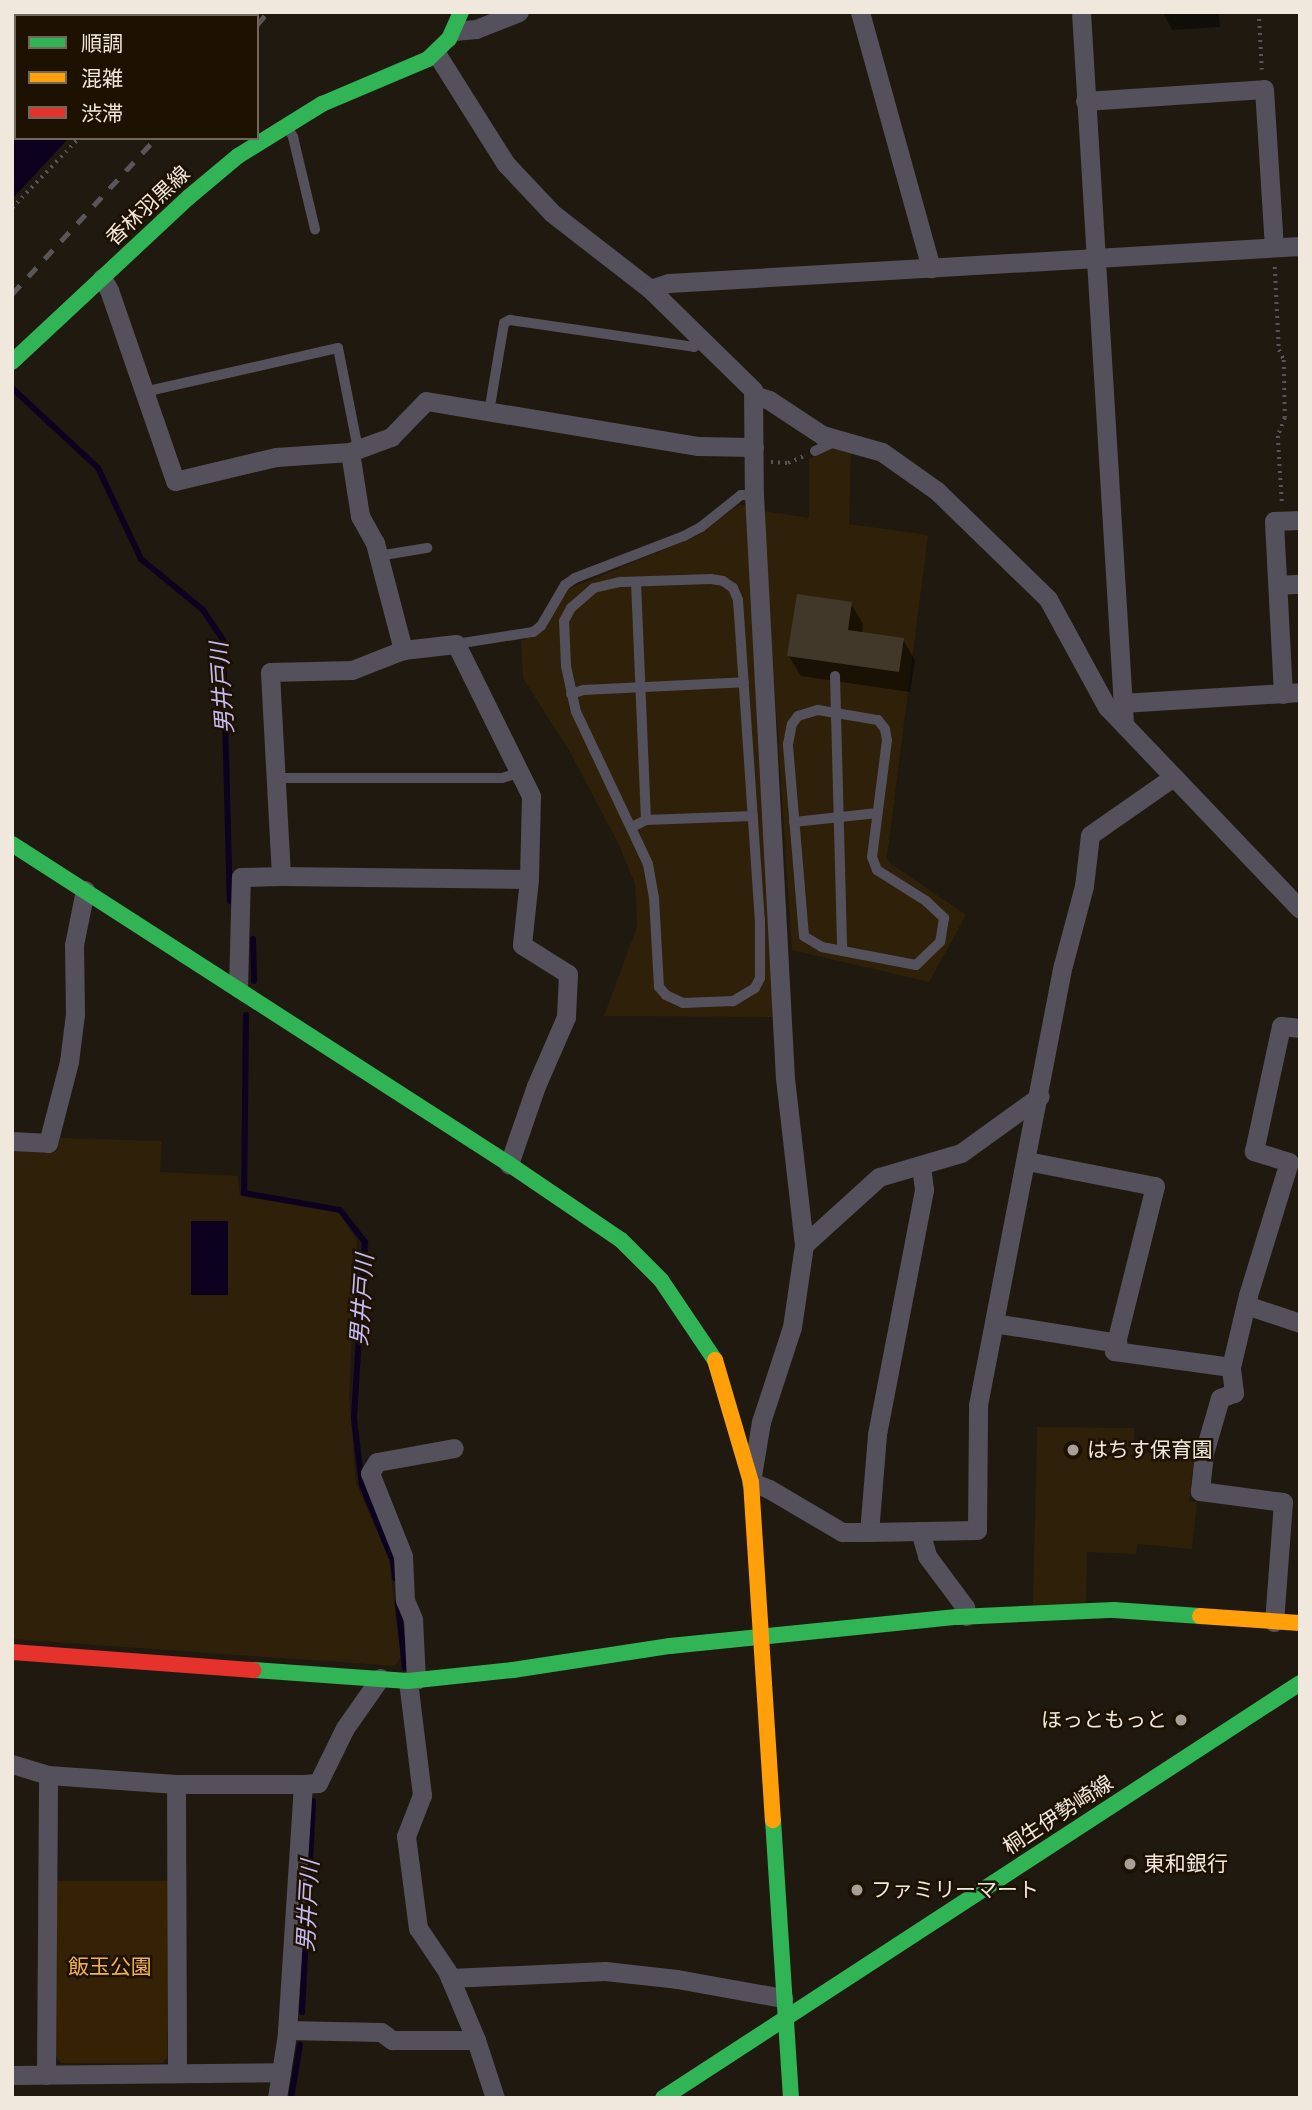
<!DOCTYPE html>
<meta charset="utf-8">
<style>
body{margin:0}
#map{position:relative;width:1312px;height:2110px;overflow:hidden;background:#20190f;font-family:Jost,"Noto Sans JP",sans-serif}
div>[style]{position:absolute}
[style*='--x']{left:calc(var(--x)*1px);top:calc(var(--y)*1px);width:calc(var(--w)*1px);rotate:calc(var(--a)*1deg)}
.built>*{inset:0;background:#2f2009}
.green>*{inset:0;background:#352205}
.water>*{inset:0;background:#0c0220;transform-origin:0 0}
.shadow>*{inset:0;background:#0007}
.stream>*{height:6px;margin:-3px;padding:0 3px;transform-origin:3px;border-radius:3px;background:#0c0220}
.building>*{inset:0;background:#413829}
.path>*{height:3.5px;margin-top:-1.75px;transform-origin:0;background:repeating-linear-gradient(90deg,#585458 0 2px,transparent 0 7px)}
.lane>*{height:10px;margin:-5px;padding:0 5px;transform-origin:5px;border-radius:5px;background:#54505c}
.street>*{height:19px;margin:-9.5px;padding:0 9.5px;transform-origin:9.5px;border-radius:9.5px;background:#54505c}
.fast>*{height:16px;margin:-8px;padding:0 8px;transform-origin:8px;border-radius:8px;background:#30b455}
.slow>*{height:16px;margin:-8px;padding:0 8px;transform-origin:8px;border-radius:8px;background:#ff9f0a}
.jam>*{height:16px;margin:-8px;padding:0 8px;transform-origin:8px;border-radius:8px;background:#e5322d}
.rail>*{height:5px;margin-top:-2.5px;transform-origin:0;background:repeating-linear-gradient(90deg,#5a5558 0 12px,transparent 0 24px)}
.dots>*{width:19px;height:19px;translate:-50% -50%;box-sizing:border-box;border:4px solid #1d1102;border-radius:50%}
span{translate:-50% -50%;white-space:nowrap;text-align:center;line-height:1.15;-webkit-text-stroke:5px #1d1102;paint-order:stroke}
.street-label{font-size:21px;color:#f1e8dd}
.poi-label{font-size:21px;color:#f1e8dd}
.left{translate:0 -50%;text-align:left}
.right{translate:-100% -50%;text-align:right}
.park-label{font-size:21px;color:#f1b252}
.water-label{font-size:23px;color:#c6baf3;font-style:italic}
.frame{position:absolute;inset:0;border:14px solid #f1e8dd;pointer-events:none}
.legend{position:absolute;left:14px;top:14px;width:245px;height:126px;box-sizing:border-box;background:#1d1102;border:2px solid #72675a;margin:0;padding:9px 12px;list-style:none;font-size:21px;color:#f1e8dd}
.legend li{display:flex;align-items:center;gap:14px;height:35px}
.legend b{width:35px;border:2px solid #72675a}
</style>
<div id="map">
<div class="built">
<i style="clip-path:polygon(836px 447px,851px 450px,849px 524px,928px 535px,887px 857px,890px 863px,966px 915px,929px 982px,792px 950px,774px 677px,758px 677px,774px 1017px,604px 1016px,637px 927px,635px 884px,618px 843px,570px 752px,523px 678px,521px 641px,545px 629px,568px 589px,695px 537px,738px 505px,743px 505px,747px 508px,757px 672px,773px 671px,764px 511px,809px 518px,809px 459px)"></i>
<i style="clip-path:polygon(60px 1138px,162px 1141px,160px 1172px,238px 1176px,240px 1196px,339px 1212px,357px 1241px,349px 1394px,356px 1483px,389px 1559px,401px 1657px,395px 1666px,12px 1639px,12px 1149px,56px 1151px)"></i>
<i style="clip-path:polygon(1037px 1427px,1134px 1428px,1134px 1452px,1194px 1457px,1189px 1501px,1197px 1502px,1192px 1549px,1137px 1544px,1136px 1554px,1087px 1552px,1086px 1604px,1033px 1605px)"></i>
</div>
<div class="green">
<i style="clip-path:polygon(53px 1881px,168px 1881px,167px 2058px,162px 2063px,61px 2063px,53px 2052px)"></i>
</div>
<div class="water">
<i style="clip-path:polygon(12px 12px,186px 12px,183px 16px,16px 16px,16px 138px,69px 138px,12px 199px)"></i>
<i style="left:191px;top:1221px;width:37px;height:74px"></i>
</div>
<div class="shadow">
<i style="clip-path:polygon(1163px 12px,1219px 12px,1220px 27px,1172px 30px)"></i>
<i style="clip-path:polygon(851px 604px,863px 624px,862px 634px,903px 640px,915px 660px,910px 692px,801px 676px,789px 656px)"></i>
</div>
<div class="stream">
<i style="--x:12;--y:388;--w:117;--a:42.9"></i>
<i style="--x:98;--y:468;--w:101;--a:64.7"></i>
<i style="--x:141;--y:559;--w:80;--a:39.4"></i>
<i style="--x:203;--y:610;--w:36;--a:56"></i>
<i style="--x:223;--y:640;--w:261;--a:88.5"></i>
<i style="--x:253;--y:939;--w:42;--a:88.6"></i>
<i style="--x:246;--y:1015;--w:178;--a:90.6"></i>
<i style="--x:244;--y:1193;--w:97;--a:10"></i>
<i style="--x:340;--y:1210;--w:41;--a:52"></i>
<i style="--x:365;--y:1242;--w:177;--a:93.6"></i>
<i style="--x:354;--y:1419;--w:66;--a:83.1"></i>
<i style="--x:362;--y:1485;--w:82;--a:67.8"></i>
<i style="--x:393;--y:1561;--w:17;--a:83"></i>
<i style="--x:398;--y:1603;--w:65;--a:83.9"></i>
<i style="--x:302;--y:2012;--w:211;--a:-87"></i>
<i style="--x:291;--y:2098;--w:54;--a:-80.4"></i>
</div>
<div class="building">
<i style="clip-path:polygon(797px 594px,852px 602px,848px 630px,904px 638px,899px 672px,787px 656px)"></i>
</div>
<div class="path">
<i style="--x:1259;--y:12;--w:58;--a:87"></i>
<i style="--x:196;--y:16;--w:6;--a:-45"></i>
<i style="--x:12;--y:208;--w:97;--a:-46.3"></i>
<i style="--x:1275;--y:267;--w:83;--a:87.2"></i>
<i style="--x:1279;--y:350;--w:11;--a:63"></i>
<i style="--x:1284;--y:360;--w:58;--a:89"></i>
<i style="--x:1285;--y:418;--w:19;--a:111"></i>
<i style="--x:1278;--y:436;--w:66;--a:86.5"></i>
<i style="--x:771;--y:462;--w:17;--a:3"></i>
<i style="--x:788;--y:463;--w:17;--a:-24"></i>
</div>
<div class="lane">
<i style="--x:287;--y:126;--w:13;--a:61"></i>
<i style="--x:293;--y:137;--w:95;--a:76.6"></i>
<i style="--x:144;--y:392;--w:199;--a:-12.8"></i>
<i style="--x:338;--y:348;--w:103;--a:78.8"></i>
<i style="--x:489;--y:412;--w:90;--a:-80.4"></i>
<i style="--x:504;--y:323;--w:7;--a:-27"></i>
<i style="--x:510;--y:320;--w:186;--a:8.3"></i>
<i style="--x:694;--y:347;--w:11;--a:-38"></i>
<i style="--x:815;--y:451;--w:23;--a:-25"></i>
<i style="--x:378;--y:556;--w:50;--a:-9.3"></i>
<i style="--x:711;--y:579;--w:12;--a:9"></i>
<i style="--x:723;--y:581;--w:12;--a:35"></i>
<i style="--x:733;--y:588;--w:13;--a:67"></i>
<i style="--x:738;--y:600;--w:320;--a:86.1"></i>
<i style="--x:760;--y:919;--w:59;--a:90"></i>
<i style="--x:760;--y:978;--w:11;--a:117"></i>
<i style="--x:755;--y:988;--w:26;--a:149"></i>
<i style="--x:733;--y:1001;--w:50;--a:177.7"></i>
<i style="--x:683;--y:1003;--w:19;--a:-155"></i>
<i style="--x:666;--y:995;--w:11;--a:-131"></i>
<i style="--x:659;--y:987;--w:89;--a:-93.2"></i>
<i style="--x:654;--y:898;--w:35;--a:-100"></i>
<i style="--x:648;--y:864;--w:168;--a:-115.3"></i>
<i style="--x:576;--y:712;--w:47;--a:-102.3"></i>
<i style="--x:566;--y:666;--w:45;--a:-92.5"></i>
<i style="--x:564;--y:621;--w:15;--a:-62"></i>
<i style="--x:571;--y:608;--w:30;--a:-41"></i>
<i style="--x:594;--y:588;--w:28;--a:-13"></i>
<i style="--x:621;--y:582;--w:90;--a:-1.9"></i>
<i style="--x:636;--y:582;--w:238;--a:87.6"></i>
<i style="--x:456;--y:644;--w:78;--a:-8.9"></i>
<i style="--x:533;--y:632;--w:10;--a:-37"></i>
<i style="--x:541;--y:626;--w:48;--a:-59.7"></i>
<i style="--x:565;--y:585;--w:12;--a:-35"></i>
<i style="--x:575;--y:578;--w:117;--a:-21.1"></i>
<i style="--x:684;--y:536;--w:19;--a:-28"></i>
<i style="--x:701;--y:527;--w:51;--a:-38.7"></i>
<i style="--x:741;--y:495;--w:13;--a:0"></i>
<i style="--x:835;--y:676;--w:275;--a:88.5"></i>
<i style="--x:571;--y:694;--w:13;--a:-18"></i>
<i style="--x:583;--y:690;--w:161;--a:-2.8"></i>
<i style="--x:818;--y:710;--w:61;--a:9.5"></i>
<i style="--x:878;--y:720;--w:11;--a:52"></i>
<i style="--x:885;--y:729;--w:11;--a:80"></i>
<i style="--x:887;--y:740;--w:118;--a:97.3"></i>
<i style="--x:872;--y:857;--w:14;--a:69"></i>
<i style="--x:877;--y:870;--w:58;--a:32.3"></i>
<i style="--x:926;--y:901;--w:25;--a:43"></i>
<i style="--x:944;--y:918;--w:24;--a:99"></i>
<i style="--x:940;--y:942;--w:33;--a:136"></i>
<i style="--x:916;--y:965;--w:96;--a:-169.2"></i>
<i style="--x:822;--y:947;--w:21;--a:-149"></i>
<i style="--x:804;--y:936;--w:193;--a:-94.8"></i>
<i style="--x:788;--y:744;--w:20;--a:-79"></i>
<i style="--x:792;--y:724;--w:10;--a:-53"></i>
<i style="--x:798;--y:716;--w:21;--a:-17"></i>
<i style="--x:277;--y:778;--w:225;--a:0"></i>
<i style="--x:502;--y:778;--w:17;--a:-17"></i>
<i style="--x:794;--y:822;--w:84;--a:-6.1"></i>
<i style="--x:632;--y:827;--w:16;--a:-27"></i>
<i style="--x:646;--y:820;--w:107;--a:-2.1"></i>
</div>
<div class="street">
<i style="--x:860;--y:12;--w:266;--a:74.5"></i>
<i style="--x:1081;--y:12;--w:712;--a:86.54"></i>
<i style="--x:454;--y:31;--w:22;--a:-5"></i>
<i style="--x:476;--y:29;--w:46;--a:-21.6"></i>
<i style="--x:436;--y:53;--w:131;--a:57.8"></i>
<i style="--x:506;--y:164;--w:67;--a:46.8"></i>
<i style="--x:552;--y:213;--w:124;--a:37.8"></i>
<i style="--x:650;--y:289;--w:144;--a:44.4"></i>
<i style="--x:753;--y:390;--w:105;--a:89.5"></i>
<i style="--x:754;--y:495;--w:584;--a:86.96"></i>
<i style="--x:785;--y:1078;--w:168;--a:83.5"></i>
<i style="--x:804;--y:1245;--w:83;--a:98.3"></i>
<i style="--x:792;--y:1327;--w:100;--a:108.1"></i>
<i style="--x:761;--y:1422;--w:61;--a:99.5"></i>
<i style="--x:751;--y:1482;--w:19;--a:21"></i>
<i style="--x:769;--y:1489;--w:85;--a:30.5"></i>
<i style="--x:842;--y:1532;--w:27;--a:0"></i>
<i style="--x:1085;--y:101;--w:179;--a:-3.8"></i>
<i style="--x:1264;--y:89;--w:158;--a:86.4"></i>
<i style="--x:102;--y:278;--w:14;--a:60"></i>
<i style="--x:109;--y:290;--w:202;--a:70.9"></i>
<i style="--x:175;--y:481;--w:104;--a:-13.4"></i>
<i style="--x:276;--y:457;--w:74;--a:-3.9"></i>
<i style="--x:350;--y:452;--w:44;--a:-20.1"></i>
<i style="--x:391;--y:437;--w:50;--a:-45.8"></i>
<i style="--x:426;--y:401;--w:276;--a:9.4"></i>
<i style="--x:698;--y:446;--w:56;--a:1"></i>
<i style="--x:650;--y:289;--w:20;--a:-18"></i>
<i style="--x:669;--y:283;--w:632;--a:-3.36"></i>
<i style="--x:754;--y:395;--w:16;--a:18"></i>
<i style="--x:769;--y:400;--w:64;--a:33.4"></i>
<i style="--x:822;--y:435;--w:62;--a:15.8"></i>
<i style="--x:882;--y:452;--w:67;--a:35.3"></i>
<i style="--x:937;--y:491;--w:155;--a:44.2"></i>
<i style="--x:1048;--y:599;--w:123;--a:61.4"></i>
<i style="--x:1107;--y:707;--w:279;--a:46.3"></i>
<i style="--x:350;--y:452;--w:65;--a:81.1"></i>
<i style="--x:360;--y:516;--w:31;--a:61"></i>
<i style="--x:375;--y:543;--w:111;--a:75.3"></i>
<i style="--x:1278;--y:585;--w:22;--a:-3"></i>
<i style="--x:1283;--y:694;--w:173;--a:-93"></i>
<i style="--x:1274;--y:521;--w:26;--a:-2"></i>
<i style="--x:1122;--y:703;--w:178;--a:-3.5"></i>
<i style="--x:281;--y:876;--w:248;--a:0.7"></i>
<i style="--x:238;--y:988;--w:111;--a:-88.5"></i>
<i style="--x:241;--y:877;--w:40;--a:-1.4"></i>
<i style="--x:281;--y:876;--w:204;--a:-93.1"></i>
<i style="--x:270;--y:672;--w:82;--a:-1.4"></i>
<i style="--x:352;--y:670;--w:55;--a:-21.4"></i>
<i style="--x:403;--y:650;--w:53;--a:-6.5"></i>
<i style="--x:456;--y:644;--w:169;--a:63.7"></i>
<i style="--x:531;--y:796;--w:83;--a:91.4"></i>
<i style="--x:529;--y:879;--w:66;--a:96.1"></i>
<i style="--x:522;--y:945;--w:54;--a:32.2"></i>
<i style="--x:568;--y:974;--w:43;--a:92.7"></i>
<i style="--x:566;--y:1017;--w:75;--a:113.5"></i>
<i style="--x:536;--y:1086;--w:83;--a:109.1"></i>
<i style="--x:12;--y:1141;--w:36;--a:3"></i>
<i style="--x:48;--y:1143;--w:84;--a:-75.5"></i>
<i style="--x:69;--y:1062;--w:48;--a:-82.9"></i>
<i style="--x:75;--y:1014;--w:69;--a:-90.8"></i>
<i style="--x:74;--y:945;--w:56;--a:-78.7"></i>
<i style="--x:1027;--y:1161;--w:130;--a:11.1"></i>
<i style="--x:1155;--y:1186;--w:170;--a:104"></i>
<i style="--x:1114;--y:1351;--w:118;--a:7.8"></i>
<i style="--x:921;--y:1165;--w:25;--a:83"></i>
<i style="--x:924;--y:1190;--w:249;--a:100.9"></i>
<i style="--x:877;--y:1435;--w:97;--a:94.7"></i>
<i style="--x:869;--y:1532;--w:108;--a:-1.1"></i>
<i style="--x:977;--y:1530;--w:125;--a:-89.5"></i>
<i style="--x:978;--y:1405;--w:448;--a:-79.1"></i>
<i style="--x:1063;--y:965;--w:82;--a:-75.1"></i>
<i style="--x:1084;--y:886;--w:51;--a:-83.3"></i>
<i style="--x:1090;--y:835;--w:101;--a:-34.9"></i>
<i style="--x:804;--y:1245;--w:101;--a:-42.2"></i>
<i style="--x:879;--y:1177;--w:85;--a:-16.3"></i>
<i style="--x:961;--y:1153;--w:97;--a:-35.8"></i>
<i style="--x:1246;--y:1305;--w:57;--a:18.4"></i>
<i style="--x:994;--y:1323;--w:125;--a:9.2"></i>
<i style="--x:920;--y:1531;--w:26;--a:74"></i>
<i style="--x:927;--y:1556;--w:64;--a:53.3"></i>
<i style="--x:965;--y:1607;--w:9;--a:84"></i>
<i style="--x:1274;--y:1622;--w:120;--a:-85.7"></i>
<i style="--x:1283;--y:1502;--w:84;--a:-172.5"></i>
<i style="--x:1200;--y:1491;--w:38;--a:-84"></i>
<i style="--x:1204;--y:1453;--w:57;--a:-73.8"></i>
<i style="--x:1220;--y:1398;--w:15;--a:-20"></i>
<i style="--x:1234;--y:1393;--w:26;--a:-97"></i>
<i style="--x:1231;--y:1367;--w:74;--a:-76.7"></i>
<i style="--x:1248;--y:1295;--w:139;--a:-72.9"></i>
<i style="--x:1289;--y:1162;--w:37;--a:-163"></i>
<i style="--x:1254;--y:1151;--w:128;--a:-77.8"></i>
<i style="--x:1281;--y:1026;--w:19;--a:6"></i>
<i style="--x:416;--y:1680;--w:61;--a:-92.8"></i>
<i style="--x:413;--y:1619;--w:21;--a:-113"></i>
<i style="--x:405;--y:1600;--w:44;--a:-92.6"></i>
<i style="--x:403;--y:1556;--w:89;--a:-111.7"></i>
<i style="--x:370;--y:1473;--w:13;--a:-58"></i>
<i style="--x:377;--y:1462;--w:78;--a:-10.3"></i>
<i style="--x:408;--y:1681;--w:115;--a:83"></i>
<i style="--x:422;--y:1795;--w:44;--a:111.3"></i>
<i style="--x:406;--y:1836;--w:93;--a:82.6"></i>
<i style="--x:418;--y:1928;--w:52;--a:56"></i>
<i style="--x:447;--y:1971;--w:75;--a:67.2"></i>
<i style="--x:476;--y:2040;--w:61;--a:71.9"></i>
<i style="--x:12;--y:1764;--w:38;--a:17"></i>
<i style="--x:48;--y:1775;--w:128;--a:4"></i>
<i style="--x:176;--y:1784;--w:127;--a:0"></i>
<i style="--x:303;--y:1784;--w:251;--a:93.7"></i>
<i style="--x:287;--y:2034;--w:65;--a:98.9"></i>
<i style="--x:176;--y:1784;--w:289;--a:89.8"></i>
<i style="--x:303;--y:1784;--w:15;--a:-4"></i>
<i style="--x:318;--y:1783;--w:61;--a:-63.9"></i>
<i style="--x:345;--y:1728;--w:61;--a:-55"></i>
<i style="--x:450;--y:1978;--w:155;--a:-2.6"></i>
<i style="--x:605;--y:1971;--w:72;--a:6.3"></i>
<i style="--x:677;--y:1979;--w:108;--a:10.2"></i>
<i style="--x:287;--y:2030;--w:94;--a:1.2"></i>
<i style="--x:381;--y:2032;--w:14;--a:36"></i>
<i style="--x:392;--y:2040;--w:84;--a:0"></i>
<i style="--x:12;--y:2075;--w:269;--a:-0.6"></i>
<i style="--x:46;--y:2075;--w:300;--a:-89.6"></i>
</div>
<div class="fast">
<i style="--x:12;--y:362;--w:242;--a:-43"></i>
<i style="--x:189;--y:197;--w:64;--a:-39.9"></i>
<i style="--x:238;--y:156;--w:99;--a:-31.8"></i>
<i style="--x:322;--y:104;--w:115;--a:-23"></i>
<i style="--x:428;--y:59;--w:29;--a:-44"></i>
<i style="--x:449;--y:39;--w:30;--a:-66"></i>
<i style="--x:12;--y:844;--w:591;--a:32.78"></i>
<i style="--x:509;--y:1164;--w:135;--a:34.2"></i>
<i style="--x:621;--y:1240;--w:57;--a:45"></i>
<i style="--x:661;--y:1280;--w:97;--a:56"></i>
<i style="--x:253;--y:1670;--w:155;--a:4.1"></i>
<i style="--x:408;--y:1681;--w:106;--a:-6"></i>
<i style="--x:513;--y:1670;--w:159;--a:-8.7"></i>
<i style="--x:670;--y:1646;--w:288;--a:-5.8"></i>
<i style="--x:957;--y:1617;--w:157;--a:-2.6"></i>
<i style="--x:1114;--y:1610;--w:86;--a:4"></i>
<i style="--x:773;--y:1820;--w:279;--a:86.3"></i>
<i style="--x:663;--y:2098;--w:760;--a:-33.08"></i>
</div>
<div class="slow">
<i style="--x:715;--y:1360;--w:127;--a:73.6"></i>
<i style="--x:751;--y:1482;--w:339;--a:86.3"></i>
<i style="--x:1200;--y:1616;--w:100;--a:4"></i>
</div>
<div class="jam">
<i style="--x:12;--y:1652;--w:242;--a:4.3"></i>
</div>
<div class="rail">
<i style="--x:257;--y:25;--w:17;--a:-50"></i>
<i style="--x:12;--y:294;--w:212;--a:-47.3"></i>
</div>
<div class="dots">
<i style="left:1073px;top:1450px;background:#a8a095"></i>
<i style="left:1181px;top:1720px;background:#a8a095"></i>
<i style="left:1130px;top:1864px;background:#a8a095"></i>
<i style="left:857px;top:1890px;background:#a8a095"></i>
</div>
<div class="street-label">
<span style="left:148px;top:206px;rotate:-43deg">香林羽黒線</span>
<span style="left:1058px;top:1815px;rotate:-33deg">桐生伊勢崎線</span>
</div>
<div class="poi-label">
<span class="left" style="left:1087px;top:1450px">はちす保育園</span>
<span class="right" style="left:1167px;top:1720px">ほっともっと</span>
<span class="left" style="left:1144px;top:1864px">東和銀行</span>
<span class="left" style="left:871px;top:1890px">ファミリーマート</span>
</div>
<div class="park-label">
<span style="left:110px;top:1967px">飯玉公園</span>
</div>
<div class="water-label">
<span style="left:222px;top:688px;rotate:-94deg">男井戸川</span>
<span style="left:362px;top:1300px;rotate:-86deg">男井戸川</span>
<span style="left:308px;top:1906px;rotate:-87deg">男井戸川</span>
</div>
<div class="frame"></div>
<ul class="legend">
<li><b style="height:9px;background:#30b455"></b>順調</li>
<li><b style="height:9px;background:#ff9f0a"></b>混雑</li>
<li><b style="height:9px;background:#e5322d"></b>渋滞</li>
</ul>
</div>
